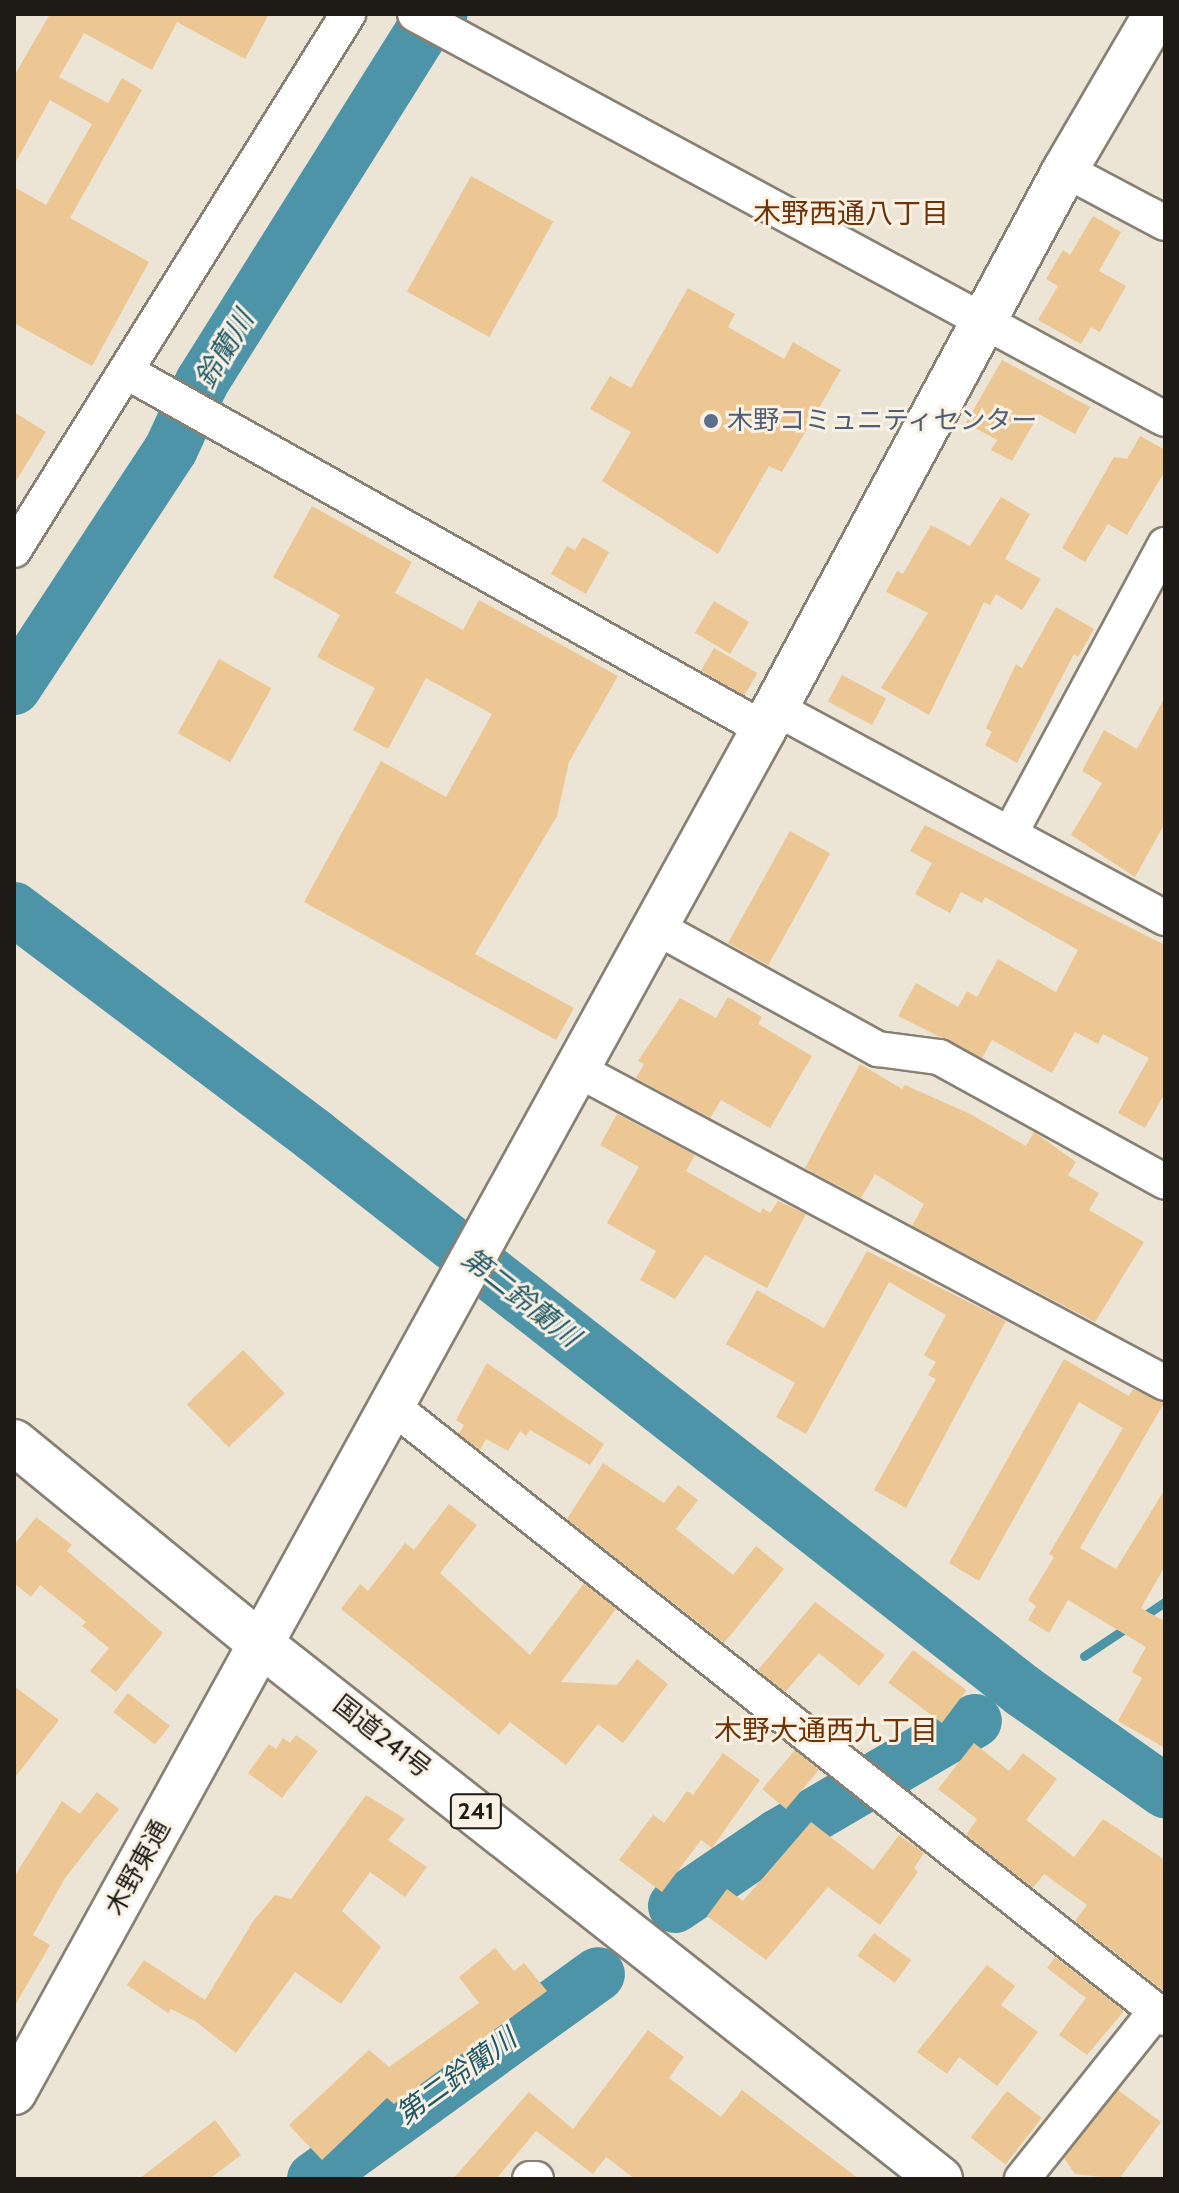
<!DOCTYPE html>
<meta charset="utf-8">
<style>
body{margin:0}
#map{position:relative;width:1179px;height:2193px;overflow:hidden;background:#ece4d5;font-family:Cabin,"Noto Sans JP",sans-serif}
div>[style]{position:absolute}
[style*='--x']{left:calc(var(--x)*1px);top:calc(var(--y)*1px);width:calc(var(--w)*1px);rotate:calc(var(--a)*1deg)}
.stream>*{height:9px;margin:-4.5px;padding:0 4.5px;transform-origin:4.5px;border-radius:4.5px;background:#4d94a9}
.river>*{height:54px;margin:-27px;padding:0 27px;transform-origin:27px;border-radius:27px;background:#4d94a9}
.building>*{inset:0;background:#ecc794;transform-origin:0 0}
.roads{filter:drop-shadow(2px 0 #878073) drop-shadow(-2px 0 #878073) drop-shadow(0 2px #878073) drop-shadow(0 -2px #878073)}
.street>*{height:34px;margin:-17px;padding:0 17px;transform-origin:17px;border-radius:17px;background:#fff}
.secondary>*{height:44px;margin:-22px;padding:0 22px;transform-origin:22px;border-radius:22px;background:#fff}
.highway>*{height:44px;margin:-22px;padding:0 22px;transform-origin:22px;border-radius:22px;background:#fff}
.dots>*{width:22px;height:22px;translate:-50% -50%;box-sizing:border-box;border:4px solid #f9f1e3;border-radius:50%}
span{translate:-50% -50%;white-space:nowrap;text-align:center;line-height:1.15;-webkit-text-stroke:6px #f9f1e3;paint-order:stroke}
.shield-label span{padding:2px 6px;background:#f9f1e3;border:2px solid;border-radius:6px;-webkit-text-stroke-width:0}
.shield-label{font-size:24px;color:#1e1b16;font-weight:700}
.service-label{font-size:26px;color:#4e5e75}
.left{translate:0 -50%;text-align:left}
.street-label{font-size:26px;color:#1e1b16}
.neighbourhood-label{font-size:28px;color:#703307}
.water-label{font-size:28px;color:#1e5869;font-style:italic}
.frame{position:absolute;inset:0;border:16px solid #1e1b16;pointer-events:none}
</style>
<div id="map">
<div class="stream">
<i style="--x:1141;--y:1618;--w:29;--a:-34"></i>
<i style="--x:1084;--y:1656;--w:54;--a:-33.7"></i>
<i style="--x:1043;--y:1705;--w:13;--a:-61"></i>
</div>
<div class="river">
<i style="--x:14;--y:688;--w:286;--a:-56.7"></i>
<i style="--x:171;--y:449;--w:74;--a:-65.2"></i>
<i style="--x:202;--y:382;--w:414;--a:-57.9"></i>
<i style="--x:422;--y:31;--w:25;--a:-42"></i>
<i style="--x:14;--y:909;--w:377;--a:37"></i>
<i style="--x:315;--y:1136;--w:900;--a:38.09"></i>
<i style="--x:1023;--y:1691;--w:174;--a:35.2"></i>
<i style="--x:675;--y:1906;--w:125;--a:-34.2"></i>
<i style="--x:778;--y:1836;--w:228;--a:-30.3"></i>
<i style="--x:314;--y:2179;--w:350;--a:-35.8"></i>
</div>
<div class="building">
<i style="clip-path:polygon(50px 14px,269px 14px,245px 59px,177px 22px,152px 70px,84px 33px,59px 77px,108px 103px,122px 78px,142px 90px,70px 218px,149px 262px,92px 366px,14px 323px,14px 187px,46px 205px,92px 124px,50px 100px,14px 165px,14px 76px)"></i>
<i style="left:471px;top:176px;width:94px;height:132px;rotate:29deg"></i>
<i style="clip-path:polygon(1093px 216px,1121px 232px,1099px 271px,1126px 286px,1100px 332px,1091px 327px,1081px 344px,1038px 320px,1058px 286px,1046px 279px,1063px 250px,1070px 255px)"></i>
<i style="clip-path:polygon(688px 288px,735px 314px,728px 327px,784px 359px,793px 342px,841px 370px,782px 472px,769px 466px,718px 554px,602px 481px,631px 432px,590px 409px,610px 376px,631px 388px)"></i>
<i style="clip-path:polygon(1002px 360px,1090px 407px,1075px 434px,1039px 414px,1012px 461px,991px 450px,997px 440px,966px 423px)"></i>
<i style="clip-path:polygon(14px 412px,46px 432px,14px 484px)"></i>
<i style="clip-path:polygon(1140px 436px,1165px 450px,1165px 471px,1127px 535px,1108px 524px,1085px 562px,1062px 548px,1114px 457px,1127px 459px)"></i>
<i style="clip-path:polygon(1001px 497px,1030px 514px,1005px 559px,1041px 579px,1022px 610px,996px 594px,990px 605px,984px 602px,929px 715px,881px 688px,928px 613px,886px 592px,897px 571px,903px 574px,931px 525px,970px 546px)"></i>
<i style="clip-path:polygon(312px 506px,412px 562px,395px 593px,463px 630px,479px 600px,618px 676px,569px 762px,557px 816px,475px 954px,574px 1008px,556px 1040px,304px 902px,381px 761px,446px 797px,492px 714px,426px 678px,388px 749px,353px 730px,375px 688px,317px 657px,340px 615px,273px 577px)"></i>
<i style="clip-path:polygon(583px 537px,609px 552px,586px 594px,551px 574px,567px 546px,575px 550px)"></i>
<i style="left:714px;top:601px;width:41px;height:37px;rotate:31deg"></i>
<i style="clip-path:polygon(1056px 607px,1094px 629px,1078px 657px,1074px 654px,1017px 763px,985px 745px,992px 732px,986px 728px,1016px 664px,1022px 668px)"></i>
<i style="left:714px;top:648px;width:50px;height:26px;rotate:30deg"></i>
<i style="left:219px;top:659px;width:60px;height:85px;rotate:29deg"></i>
<i style="left:842px;top:675px;width:50px;height:30px;rotate:28deg"></i>
<i style="clip-path:polygon(1165px 697px,1165px 823px,1135px 877px,1071px 835px,1102px 783px,1082px 771px,1104px 730px,1137px 749px)"></i>
<i style="clip-path:polygon(925px 825px,1165px 945px,1165px 1093px,1145px 1128px,1118px 1113px,1149px 1058px,1103px 1034px,1098px 1044px,1075px 1032px,1052px 1073px,992px 1040px,982px 1058px,898px 1016px,916px 983px,958px 1007px,967px 991px,977px 997px,998px 959px,1056px 992px,1078px 950px,985px 897px,982px 903px,961px 892px,950px 913px,915px 894px,932px 863px,910px 851px)"></i>
<i style="left:790px;top:831px;width:46px;height:128px;rotate:29deg"></i>
<i style="clip-path:polygon(728px 997px,762px 1017px,758px 1024px,812px 1056px,770px 1128px,721px 1100px,710px 1118px,636px 1078px,644px 1064px,638px 1061px,680px 998px,716px 1018px)"></i>
<i style="clip-path:polygon(860px 1064px,902px 1089px,905px 1085px,970px 1114px,1026px 1146px,1034px 1132px,1076px 1162px,1068px 1175px,1099px 1193px,1089px 1210px,1144px 1242px,1095px 1322px,912px 1226px,924px 1204px,875px 1174px,861px 1198px,805px 1168px)"></i>
<i style="clip-path:polygon(617px 1114px,695px 1155px,686px 1171px,760px 1213px,763px 1208px,770px 1213px,778px 1201px,806px 1214px,767px 1288px,705px 1255px,675px 1299px,640px 1280px,656px 1251px,607px 1223px,639px 1167px,600px 1145px)"></i>
<i style="clip-path:polygon(867px 1251px,1006px 1321px,906px 1508px,874px 1490px,936px 1379px,928px 1375px,936px 1362px,924px 1355px,946px 1315px,889px 1282px,806px 1434px,776px 1417px,795px 1383px,726px 1344px,757px 1290px,824px 1328px)"></i>
<i style="left:243px;top:1350px;width:60px;height:78px;rotate:46deg"></i>
<i style="clip-path:polygon(1064px 1359px,1129px 1396px,1133px 1389px,1164px 1403px,1080px 1548px,1116px 1569px,1165px 1489px,1165px 1566px,1141px 1608px,1162px 1620px,1165px 1615px,1165px 1748px,1118px 1721px,1142px 1678px,1132px 1672px,1146px 1647px,1068px 1600px,1049px 1633px,1028px 1620px,1036px 1606px,1028px 1600px,1054px 1557px,1049px 1554px,1123px 1428px,1079px 1402px,979px 1581px,949px 1563px)"></i>
<i style="clip-path:polygon(487px 1363px,604px 1444px,590px 1465px,530px 1430px,526px 1436px,520px 1431px,508px 1451px,486px 1439px,480px 1450px,459px 1434px,464px 1425px,456px 1420px)"></i>
<i style="clip-path:polygon(603px 1463px,664px 1503px,678px 1485px,698px 1500px,676px 1529px,733px 1575px,756px 1546px,784px 1569px,724px 1643px,567px 1519px)"></i>
<i style="clip-path:polygon(449px 1504px,477px 1525px,440px 1573px,530px 1655px,584px 1583px,616px 1609px,561px 1682px,617px 1685px,637px 1659px,668px 1684px,623px 1743px,598px 1724px,566px 1765px,510px 1722px,499px 1735px,341px 1609px,360px 1584px,368px 1591px,405px 1543px,414px 1550px)"></i>
<i style="clip-path:polygon(36px 1517px,72px 1545px,67px 1551px,163px 1633px,116px 1692px,90px 1671px,109px 1648px,82px 1626px,86px 1622px,40px 1585px,31px 1597px,14px 1583px,14px 1545px)"></i>
<i style="clip-path:polygon(815px 1602px,885px 1655px,859px 1686px,819px 1653px,785px 1692px,758px 1670px)"></i>
<i style="left:913px;top:1650px;width:67px;height:41px;rotate:37deg"></i>
<i style="clip-path:polygon(14px 1686px,59px 1720px,14px 1779px)"></i>
<i style="left:128px;top:1693px;width:53px;height:24px;rotate:38deg"></i>
<i style="clip-path:polygon(296px 1735px,318px 1751px,282px 1798px,248px 1773px,269px 1744px,276px 1749px,283px 1738px,290px 1743px)"></i>
<i style="clip-path:polygon(974px 1743px,1009px 1771px,1023px 1753px,1057px 1779px,1026px 1820px,1074px 1857px,1103px 1819px,1165px 1860px,1165px 1992px,1075px 1921px,1087px 1905px,1044px 1874px,1033px 1888px,966px 1835px,977px 1819px,938px 1789px)"></i>
<i style="left:795px;top:1750px;width:31px;height:51px;rotate:40deg"></i>
<i style="clip-path:polygon(723px 1753px,760px 1780px,712px 1848px,701px 1840px,662px 1892px,619px 1860px,653px 1815px,664px 1823px,687px 1791px,693px 1795px)"></i>
<i style="clip-path:polygon(97px 1792px,119px 1809px,65px 1878px,33px 1935px,50px 1945px,14px 2007px,14px 1877px,62px 1801px,80px 1814px)"></i>
<i style="clip-path:polygon(366px 1795px,405px 1819px,388px 1840px,427px 1867px,405px 1897px,370px 1872px,342px 1911px,381px 1947px,341px 2004px,295px 1972px,236px 2053px,195px 2021px,171px 2009px,168px 2013px,127px 1985px,144px 1960px,205px 2000px,254px 1920px,275px 1895px,291px 1899px)"></i>
<i style="clip-path:polygon(811px 1822px,873px 1870px,899px 1835px,924px 1853px,914px 1868px,918px 1872px,880px 1925px,828px 1887px,766px 1960px,707px 1916px,727px 1889px,743px 1901px)"></i>
<i style="left:874px;top:1933px;width:46px;height:28px;rotate:36deg"></i>
<i style="clip-path:polygon(495px 1948px,514px 1971px,524px 1963px,547px 1991px,394px 2104px,387px 2098px,322px 2160px,289px 2125px,369px 2050px,389px 2067px,479px 2003px,459px 1977px)"></i>
<i style="clip-path:polygon(1055px 1957px,1124px 2011px,1087px 2055px,1059px 2035px,1086px 1998px,1047px 1968px)"></i>
<i style="clip-path:polygon(987px 1965px,1015px 1986px,1001px 2005px,1038px 2032px,997px 2086px,959px 2057px,947px 2074px,917px 2052px)"></i>
<i style="clip-path:polygon(648px 2030px,684px 2057px,669px 2078px,721px 2117px,742px 2090px,859px 2179px,635px 2179px,606px 2157px,593px 2174px,536px 2131px,496px 2179px,453px 2179px,529px 2092px,573px 2129px)"></i>
<i style="clip-path:polygon(1118px 2090px,1161px 2122px,1119px 2179px,1075px 2174px,1064px 2158px)"></i>
<i style="left:1007px;top:2091px;width:44px;height:59px;rotate:38deg"></i>
<i style="clip-path:polygon(215px 2120px,241px 2155px,209px 2179px,139px 2179px)"></i>
</div>
<div class="roads">
<div class="street">
<i style="--x:415;--y:14;--w:852;--a:28.37"></i>
<i style="--x:1065;--y:170;--w:113;--a:27.9"></i>
<i style="--x:127;--y:372;--w:730;--a:29.27"></i>
<i style="--x:14;--y:550;--w:632;--a:-58.07"></i>
<i style="--x:775;--y:708;--w:443;--a:28.3"></i>
<i style="--x:1011;--y:832;--w:326;--a:-61.8"></i>
<i style="--x:654;--y:926;--w:256;--a:28.8"></i>
<i style="--x:878;--y:1049;--w:62;--a:7.5"></i>
<i style="--x:939;--y:1057;--w:258;--a:28.9"></i>
<i style="--x:576;--y:1069;--w:667;--a:28.06"></i>
<i style="--x:392;--y:1406;--w:986;--a:38.37"></i>
<i style="--x:530;--y:2179;--w:6;--a:0"></i>
<i style="--x:1022;--y:2179;--w:215;--a:-51.4"></i>
</div>
<div class="secondary">
<i style="--x:14;--y:2092;--w:1556;--a:-61.18"></i>
<i style="--x:764;--y:729;--w:635;--a:-61.7"></i>
<i style="--x:1065;--y:170;--w:181;--a:-59.7"></i>
</div>
<div class="highway">
<i style="--x:14;--y:1442;--w:320;--a:39.3"></i>
<i style="--x:262;--y:1645;--w:863;--a:38.22"></i>
</div>
</div>
<div class="dots">
<i style="left:711px;top:421px;background:#5c6f8a"></i>
</div>
<div class="shield-label">
<span style="left:476px;top:1811px">241</span>
</div>
<div class="service-label">
<span class="left" style="left:727px;top:421px">木野コミュニティセンター</span>
</div>
<div class="street-label">
<span style="left:382px;top:1737px;rotate:38deg">国道241号</span>
<span style="left:138px;top:1868px;rotate:-61deg">木野東通</span>
</div>
<div class="neighbourhood-label">
<span style="left:851px;top:213px">木野西通八丁目</span>
<span style="left:826px;top:1730px">木野大通西九丁目</span>
</div>
<div class="water-label">
<span style="left:224px;top:349px;rotate:-59deg">鈴蘭川</span>
<span style="left:521px;top:1297px;rotate:38deg">第二鈴蘭川</span>
<span style="left:456px;top:2076px;rotate:-36deg">第二鈴蘭川</span>
</div>
<div class="frame"></div>
</div>
